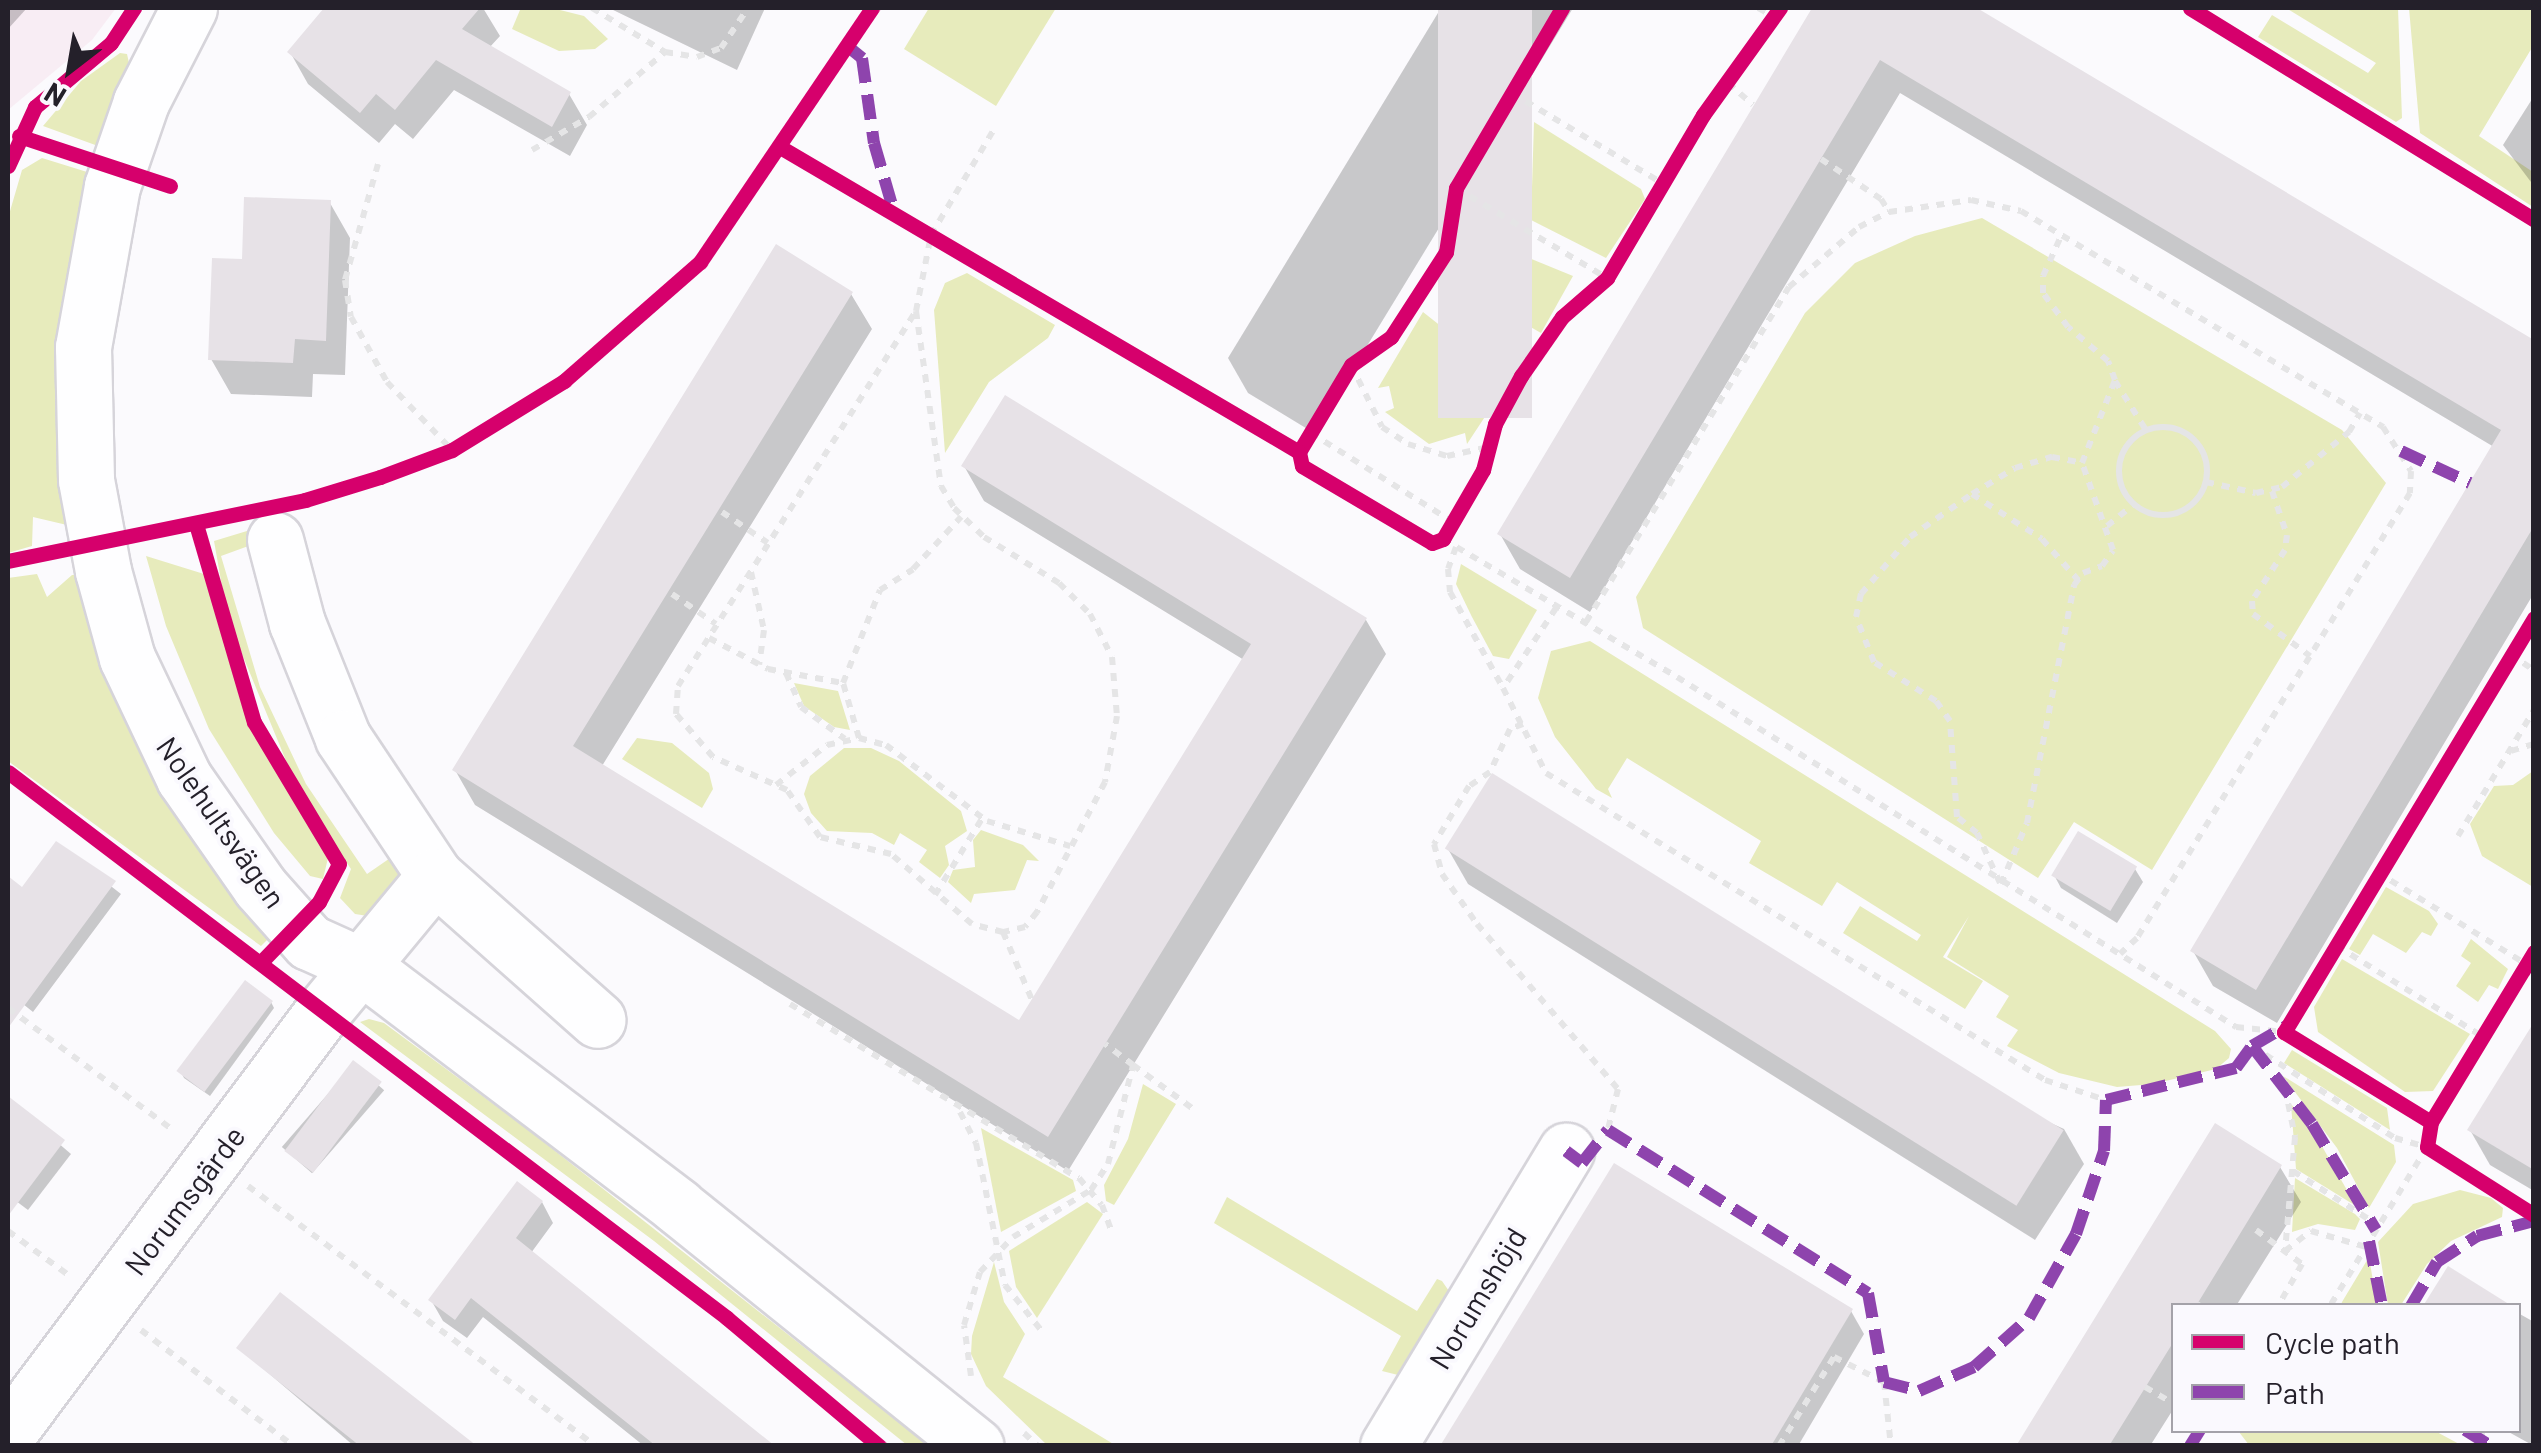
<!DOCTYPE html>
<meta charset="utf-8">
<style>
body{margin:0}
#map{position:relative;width:2541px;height:1453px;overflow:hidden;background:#fbfafd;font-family:Barlow,sans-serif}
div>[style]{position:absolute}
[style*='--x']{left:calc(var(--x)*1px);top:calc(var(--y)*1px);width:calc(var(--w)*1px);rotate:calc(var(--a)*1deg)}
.education>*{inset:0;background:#f8edf4}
.green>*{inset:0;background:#e7ebbc}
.shadow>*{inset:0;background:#0003;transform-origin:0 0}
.building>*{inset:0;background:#e7e2e7;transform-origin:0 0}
.path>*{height:6px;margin-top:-3px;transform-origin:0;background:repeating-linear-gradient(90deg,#e5e5e6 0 8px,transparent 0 16px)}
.path>.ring{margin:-3px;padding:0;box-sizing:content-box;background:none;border:6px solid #e5e5e6;border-radius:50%}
.roads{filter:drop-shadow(2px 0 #d6d4da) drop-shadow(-2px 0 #d6d4da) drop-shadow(0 2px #d6d4da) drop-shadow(0 -2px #d6d4da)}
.minor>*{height:55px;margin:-27.5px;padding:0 27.5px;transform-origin:27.5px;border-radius:27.5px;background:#fefeff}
.quiet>*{height:12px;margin-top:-6px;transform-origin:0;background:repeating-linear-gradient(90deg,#8e44ad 0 25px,transparent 0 37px)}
.cycleway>*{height:15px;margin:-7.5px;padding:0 7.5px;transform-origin:7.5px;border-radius:7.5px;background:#d6006c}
span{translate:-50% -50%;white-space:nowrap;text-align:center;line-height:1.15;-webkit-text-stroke:8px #faf9fe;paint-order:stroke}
.street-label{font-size:30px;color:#24202a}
.frame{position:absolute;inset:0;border:10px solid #24202a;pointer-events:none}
.legend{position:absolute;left:2171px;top:1303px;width:350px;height:130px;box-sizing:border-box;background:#faf9fe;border:2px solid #a4a2a9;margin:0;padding:12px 18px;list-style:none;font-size:30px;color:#24202a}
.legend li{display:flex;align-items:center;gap:20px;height:50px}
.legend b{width:50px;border:2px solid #a4a2a9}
.north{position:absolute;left:20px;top:20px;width:100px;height:100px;-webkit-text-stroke:8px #faf9fe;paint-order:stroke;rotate:211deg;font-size:28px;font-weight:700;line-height:40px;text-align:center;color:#24202a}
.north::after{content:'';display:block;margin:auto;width:35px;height:45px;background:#24202a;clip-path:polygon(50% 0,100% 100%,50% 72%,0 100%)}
</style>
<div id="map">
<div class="education">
<i style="clip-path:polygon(8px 8px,116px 8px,92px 40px,8px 110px)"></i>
</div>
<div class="green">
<i style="clip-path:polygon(552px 8px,584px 16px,608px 39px,595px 49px,559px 51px,512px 29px,520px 10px)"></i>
<i style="clip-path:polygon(929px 8px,1056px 8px,996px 106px,904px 49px)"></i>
<i style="clip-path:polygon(2286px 8px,2398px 8px,2402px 118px,2396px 122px,2258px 37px,2272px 15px,2368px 73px,2376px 63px)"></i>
<i style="clip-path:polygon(2409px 8px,2533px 8px,2533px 46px,2479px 136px,2533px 172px,2533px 207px,2420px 133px)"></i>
<i style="clip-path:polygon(120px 53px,127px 54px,133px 81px,109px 150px,43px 126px,81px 81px)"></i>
<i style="clip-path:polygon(1534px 122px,1641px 189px,1645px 199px,1606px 258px,1531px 220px)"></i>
<i style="clip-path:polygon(42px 158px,100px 176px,67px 525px,33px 517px,32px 546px,8px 553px,8px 218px,22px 170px)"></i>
<i style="clip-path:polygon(1982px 218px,2342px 430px,2386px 483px,2152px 870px,2074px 822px,2038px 878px,1643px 628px,1636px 597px,1805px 313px,1855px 263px,1915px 236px)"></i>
<i style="clip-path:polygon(1501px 222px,1495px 235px,1519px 252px,1489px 302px,1446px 275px,1477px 224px)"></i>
<i style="clip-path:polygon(1529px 258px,1573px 276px,1541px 333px,1497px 308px)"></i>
<i style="clip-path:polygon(967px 273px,1055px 325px,1048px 338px,989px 382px,945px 453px,934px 310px,945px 283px)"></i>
<i style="clip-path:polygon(1423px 312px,1466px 346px,1493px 344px,1521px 362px,1467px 444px,1465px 433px,1429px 444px,1385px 412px,1394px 408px,1389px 386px,1378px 388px)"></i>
<i style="clip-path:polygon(276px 522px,279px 535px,221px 556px,260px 687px,306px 784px,367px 874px,396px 854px,405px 876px,368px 916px,355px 914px,340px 898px,351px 869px,299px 792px,228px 620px,214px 541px)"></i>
<i style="clip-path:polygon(146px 556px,204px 574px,241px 696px,328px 858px,323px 879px,310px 876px,274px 833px,209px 729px,166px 626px)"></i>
<i style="clip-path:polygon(1461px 564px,1537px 610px,1509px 659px,1493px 656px,1472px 617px,1456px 584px)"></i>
<i style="clip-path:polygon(37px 574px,47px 597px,72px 575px,89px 574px,279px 928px,261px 946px,8px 761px,8px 578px)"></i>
<i style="clip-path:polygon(1590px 641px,2215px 1031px,2231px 1049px,2229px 1058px,2216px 1069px,2153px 1084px,2117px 1087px,2059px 1073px,2007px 1046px,2018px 1030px,1996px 1017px,2009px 996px,1947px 957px,1969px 916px,1943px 957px,1983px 981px,1965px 1009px,1843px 933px,1860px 906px,1917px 941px,1921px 935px,1837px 882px,1822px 906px,1749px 863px,1761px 841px,1627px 758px,1608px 789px,1612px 798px,1596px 789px,1555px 737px,1538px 698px,1551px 651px)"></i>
<i style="clip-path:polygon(794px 683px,838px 691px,850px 730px,834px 727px,804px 706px)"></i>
<i style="clip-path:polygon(637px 738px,672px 743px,709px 773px,713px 789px,702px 808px,622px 759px)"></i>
<i style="clip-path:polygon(844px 748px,871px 748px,899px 761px,961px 811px,967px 831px,945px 846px,949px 865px,940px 878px,919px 862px,927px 850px,900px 833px,894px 845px,872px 833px,827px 831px,811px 813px,804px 794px,810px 776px)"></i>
<i style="clip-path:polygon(2533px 771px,2534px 771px,2533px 887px,2482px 856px,2470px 824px,2494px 786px,2513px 785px)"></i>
<i style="clip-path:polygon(981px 830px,1023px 845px,1039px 861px,1027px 860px,1015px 890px,974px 894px,971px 903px,948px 882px,953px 870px,975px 867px,973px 840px)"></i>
<i style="clip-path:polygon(2386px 887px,2429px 911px,2438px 924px,2431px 936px,2422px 932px,2406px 953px,2373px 934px,2360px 955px,2349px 949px)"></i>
<i style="clip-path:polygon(2471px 939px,2508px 969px,2498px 989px,2489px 985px,2478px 1002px,2456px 986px,2471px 963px,2461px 956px)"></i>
<i style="clip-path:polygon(2342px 959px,2470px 1034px,2433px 1091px,2405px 1092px,2318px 1032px,2314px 1007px)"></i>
<i style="clip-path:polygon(369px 1019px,384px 1023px,526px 1128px,928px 1445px,907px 1445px,654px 1241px,360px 1022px)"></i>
<i style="clip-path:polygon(2292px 1050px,2387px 1108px,2390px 1130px,2284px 1063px)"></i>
<i style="clip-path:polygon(2283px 1076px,2394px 1145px,2396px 1162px,2369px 1208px,2337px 1148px)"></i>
<i style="clip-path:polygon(1143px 1084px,1176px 1104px,1114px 1205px,1106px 1201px,1104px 1185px,1128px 1139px)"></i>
<i style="clip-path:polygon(2291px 1104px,2315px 1134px,2356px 1206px,2296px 1169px)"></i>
<i style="clip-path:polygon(981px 1128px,1073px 1180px,1076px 1191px,1001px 1232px)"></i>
<i style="clip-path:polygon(2295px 1178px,2355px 1214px,2360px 1219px,2355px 1230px,2318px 1224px,2292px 1232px)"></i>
<i style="clip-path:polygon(2460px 1190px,2491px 1198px,2503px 1208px,2502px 1217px,2451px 1241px,2427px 1264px,2401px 1305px,2388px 1305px,2378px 1242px,2413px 1204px)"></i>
<i style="clip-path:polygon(1227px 1197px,1417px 1311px,1437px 1279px,1442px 1281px,1451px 1294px,1402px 1376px,1382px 1371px,1401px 1336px,1214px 1223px)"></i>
<i style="clip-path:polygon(1087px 1202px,1103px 1214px,1037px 1318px,1016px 1287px,1009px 1251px)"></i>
<i style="clip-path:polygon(2369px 1257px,2377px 1305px,2341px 1305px,2342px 1302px)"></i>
<i style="clip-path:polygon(994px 1262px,1004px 1302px,1025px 1334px,1003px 1377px,1115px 1445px,1047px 1445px,986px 1386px,971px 1354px,972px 1336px)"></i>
<i style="clip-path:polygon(2435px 1431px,2461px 1445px,2249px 1445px,2239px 1432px)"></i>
</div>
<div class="shadow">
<i style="clip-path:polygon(8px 8px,27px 8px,8px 29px)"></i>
<i style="clip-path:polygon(327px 8px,483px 8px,500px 36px,489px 48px,569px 94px,587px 125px,570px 156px,454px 90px,413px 139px,395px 124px,379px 143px,308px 84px,290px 52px)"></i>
<i style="clip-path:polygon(609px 8px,765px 8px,737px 70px)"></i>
<i style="clip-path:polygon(1441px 8px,1573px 8px,1314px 433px,1248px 393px,1228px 358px)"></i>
<i style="clip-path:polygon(1815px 8px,1972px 8px,2534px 343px,2534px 593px,2277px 1023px,2213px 986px,2193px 951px,2494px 447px,1900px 93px,1590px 612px,1520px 569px,1500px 534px)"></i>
<i style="clip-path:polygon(2534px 96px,2534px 186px,2503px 145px)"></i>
<i style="clip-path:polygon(330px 203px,350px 238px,345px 375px,313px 374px,312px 397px,231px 394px,211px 359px,244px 262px)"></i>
<i style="clip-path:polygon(851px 294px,872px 329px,602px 766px,1020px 1024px,1244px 660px,984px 501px,964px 466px,1366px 620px,1386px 654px,1068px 1171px,475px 805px,455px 770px)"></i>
<i style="clip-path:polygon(57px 844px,121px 894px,33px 1012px,8px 992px,8px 880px,22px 891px)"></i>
<i style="clip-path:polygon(1448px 849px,2064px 1129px,2084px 1164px,2035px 1240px,1468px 884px)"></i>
<i style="clip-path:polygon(2135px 869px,2143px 882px,2117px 923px,2061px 888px,2054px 875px)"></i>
<i style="clip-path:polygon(271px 1002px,274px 1008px,210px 1096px,184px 1078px,181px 1072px)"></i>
<i style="clip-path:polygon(2534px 1027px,2534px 1191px,2490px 1165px,2470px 1130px)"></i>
<i style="left:354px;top:1064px;width:40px;height:110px;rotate:41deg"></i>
<i style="clip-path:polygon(8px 1100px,71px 1154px,28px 1210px,8px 1195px)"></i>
<i style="clip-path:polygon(2280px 1167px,2301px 1202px,2236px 1306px,2174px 1306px,2174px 1408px,2150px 1446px,2019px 1446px)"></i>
<i style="clip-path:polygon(542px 1202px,553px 1223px,531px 1253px,771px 1446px,644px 1446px,483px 1317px,467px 1338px,443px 1321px,431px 1300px)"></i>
<i style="clip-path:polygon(1851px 1311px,1864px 1334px,1798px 1446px,1443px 1446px)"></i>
<i style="clip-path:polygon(2518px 1313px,2534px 1322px,2534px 1446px,2505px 1430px,2518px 1430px)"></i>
<i style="clip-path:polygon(239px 1348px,473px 1446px,354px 1446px)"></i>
</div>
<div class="building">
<i style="clip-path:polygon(324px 8px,480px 8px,462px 29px,571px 92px,552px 127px,436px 60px,395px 110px,376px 94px,360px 113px,287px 52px)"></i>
<i style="left:1438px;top:8px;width:94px;height:410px"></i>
<i style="clip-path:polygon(1812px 8px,1977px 8px,2534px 340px,2534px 526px,2256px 990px,2190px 951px,2501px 430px,1880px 60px,1570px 578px,1497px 534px)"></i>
<i style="clip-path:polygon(244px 197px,331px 200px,326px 341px,295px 339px,293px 363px,208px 360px,212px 258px,242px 259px)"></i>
<i style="clip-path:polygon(776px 244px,853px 292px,573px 746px,1019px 1020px,1251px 644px,961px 466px,1005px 395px,1367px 618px,1048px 1137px,452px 770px)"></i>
<i style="left:1492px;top:773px;width:674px;height:89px;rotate:32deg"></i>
<i style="left:2078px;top:831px;width:69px;height:52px;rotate:31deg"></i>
<i style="clip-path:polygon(56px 841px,116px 881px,8px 1028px,8px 876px,22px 887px)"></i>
<i style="left:245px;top:980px;width:35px;height:114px;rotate:37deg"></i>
<i style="clip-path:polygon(2534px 1022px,2534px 1170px,2467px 1130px)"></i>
<i style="left:353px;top:1060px;width:36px;height:114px;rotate:37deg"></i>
<i style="clip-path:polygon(8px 1096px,65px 1140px,8px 1216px)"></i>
<i style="clip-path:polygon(2215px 1123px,2282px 1165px,2246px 1224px,2196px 1306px,2174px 1306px,2174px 1341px,2109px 1446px,2016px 1446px)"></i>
<i style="clip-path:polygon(1614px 1163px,1853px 1309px,1771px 1446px,1440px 1446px)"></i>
<i style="clip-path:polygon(517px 1181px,543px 1201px,516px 1238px,775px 1446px,656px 1446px,471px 1298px,455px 1320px,428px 1300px)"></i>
<i style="clip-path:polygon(2448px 1266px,2512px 1306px,2423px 1306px)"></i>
<i style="clip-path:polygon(280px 1292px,477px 1446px,360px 1446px,326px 1419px,236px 1348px)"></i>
</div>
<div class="path">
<i style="--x:592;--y:8;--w:85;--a:31.1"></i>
<i style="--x:1758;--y:8;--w:18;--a:29"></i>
<i style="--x:1728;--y:83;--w:33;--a:41"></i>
<i style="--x:1512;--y:93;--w:179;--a:31"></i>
<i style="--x:532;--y:150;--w:66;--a:-30.1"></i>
<i style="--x:589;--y:117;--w:100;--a:-40.5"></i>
<i style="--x:665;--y:52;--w:32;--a:9"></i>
<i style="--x:697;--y:57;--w:26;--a:-21"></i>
<i style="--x:721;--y:48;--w:48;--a:-56"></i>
<i style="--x:1821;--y:159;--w:72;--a:33.7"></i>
<i style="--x:1881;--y:199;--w:15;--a:58"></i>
<i style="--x:378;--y:164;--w:121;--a:105.9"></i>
<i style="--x:345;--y:280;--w:37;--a:81"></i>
<i style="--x:351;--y:317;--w:74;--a:61"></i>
<i style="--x:387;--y:382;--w:94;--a:46.3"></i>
<i style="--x:1456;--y:188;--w:176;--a:30.8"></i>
<i style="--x:916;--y:311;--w:177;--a:81.9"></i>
<i style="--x:941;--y:486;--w:26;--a:59"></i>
<i style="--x:954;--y:508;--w:42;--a:44"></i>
<i style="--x:984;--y:537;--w:88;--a:31.5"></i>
<i style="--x:1059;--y:583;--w:44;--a:45"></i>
<i style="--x:1090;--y:614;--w:48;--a:62.9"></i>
<i style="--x:1112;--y:657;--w:59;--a:85.2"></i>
<i style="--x:1117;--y:716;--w:67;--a:100.3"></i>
<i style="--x:1105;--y:782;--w:147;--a:117.6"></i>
<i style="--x:1037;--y:912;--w:19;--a:129"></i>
<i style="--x:1025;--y:927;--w:23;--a:167"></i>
<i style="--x:1003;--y:932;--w:32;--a:-166"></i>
<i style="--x:972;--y:924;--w:107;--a:-139.2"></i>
<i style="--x:891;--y:854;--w:73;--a:-166.5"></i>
<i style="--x:820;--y:837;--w:57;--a:-125.1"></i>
<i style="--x:787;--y:790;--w:81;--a:-156"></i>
<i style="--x:713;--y:757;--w:57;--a:-130.7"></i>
<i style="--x:676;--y:714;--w:28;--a:-86"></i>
<i style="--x:678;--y:686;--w:444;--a:-57.6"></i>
<i style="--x:916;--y:311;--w:77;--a:-78.8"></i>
<i style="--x:931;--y:235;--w:121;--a:-59.2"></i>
<i style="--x:1351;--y:365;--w:69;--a:63.4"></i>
<i style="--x:1382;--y:427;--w:31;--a:33"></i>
<i style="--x:1408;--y:444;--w:41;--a:17.1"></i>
<i style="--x:1447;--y:456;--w:43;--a:-12.1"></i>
<i style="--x:2115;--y:381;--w:58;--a:57.7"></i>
<i class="ring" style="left:2119px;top:427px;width:82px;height:82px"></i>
<i style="--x:1311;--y:433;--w:168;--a:32.1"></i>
<i style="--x:2206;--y:482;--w:51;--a:12.4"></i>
<i style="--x:2256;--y:493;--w:27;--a:-13"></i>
<i style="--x:2282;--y:487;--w:87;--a:-39.4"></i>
<i style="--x:2349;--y:432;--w:22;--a:-60"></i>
<i style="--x:2272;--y:491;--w:46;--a:71.2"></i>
<i style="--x:2287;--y:535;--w:15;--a:98"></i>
<i style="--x:2285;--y:550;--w:61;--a:122.9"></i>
<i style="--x:2252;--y:601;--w:13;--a:86"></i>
<i style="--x:2253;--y:614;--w:71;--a:36.4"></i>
<i style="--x:1972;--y:494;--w:83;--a:32.7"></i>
<i style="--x:2042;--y:539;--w:55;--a:48.7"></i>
<i style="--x:722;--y:512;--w:55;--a:34"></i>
<i style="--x:2107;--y:526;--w:35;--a:-39"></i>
<i style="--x:1443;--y:539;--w:272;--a:30.5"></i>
<i style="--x:1677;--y:677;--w:660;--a:32.05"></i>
<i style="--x:2236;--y:1027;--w:48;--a:5.9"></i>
<i style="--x:1456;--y:547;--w:23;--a:110"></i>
<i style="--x:1448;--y:569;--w:23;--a:85"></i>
<i style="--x:1450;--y:592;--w:110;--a:61.1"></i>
<i style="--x:751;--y:572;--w:59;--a:77.4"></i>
<i style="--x:764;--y:630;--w:35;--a:98"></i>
<i style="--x:672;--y:594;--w:53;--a:34.3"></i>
<i style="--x:1556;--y:608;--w:96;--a:123.5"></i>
<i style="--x:1503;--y:688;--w:95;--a:63.2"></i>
<i style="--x:1546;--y:773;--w:586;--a:31.6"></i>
<i style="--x:2045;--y:1080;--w:64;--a:18.2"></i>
<i style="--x:1586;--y:622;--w:392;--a:-58.8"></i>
<i style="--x:1789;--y:287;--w:92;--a:-40.6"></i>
<i style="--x:1859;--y:227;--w:34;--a:-27"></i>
<i style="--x:1889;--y:212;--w:83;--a:-8.3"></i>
<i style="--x:1971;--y:200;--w:51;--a:12.4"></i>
<i style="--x:2021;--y:211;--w:422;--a:30.8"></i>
<i style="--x:2383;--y:427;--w:52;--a:57.5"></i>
<i style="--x:2411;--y:471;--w:22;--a:93"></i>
<i style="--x:2410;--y:493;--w:522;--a:121.53"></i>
<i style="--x:2137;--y:938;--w:23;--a:137"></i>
<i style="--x:709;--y:638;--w:67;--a:27.7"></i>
<i style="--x:768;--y:669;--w:76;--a:10.6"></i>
<i style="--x:2510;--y:654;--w:29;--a:34"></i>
<i style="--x:786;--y:673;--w:37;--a:66"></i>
<i style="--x:801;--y:707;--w:54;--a:36"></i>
<i style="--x:1523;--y:724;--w:14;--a:159"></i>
<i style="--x:1510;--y:729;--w:47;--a:114.9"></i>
<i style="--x:1490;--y:772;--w:25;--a:146"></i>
<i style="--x:1469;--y:786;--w:68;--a:121.1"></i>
<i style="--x:1434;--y:844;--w:31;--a:75"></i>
<i style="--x:1442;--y:874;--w:61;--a:55"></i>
<i style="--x:1477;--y:924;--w:217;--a:49.5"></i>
<i style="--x:1618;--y:1089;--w:41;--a:104"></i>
<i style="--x:859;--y:738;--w:57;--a:-106.2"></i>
<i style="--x:843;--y:683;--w:100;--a:-68.3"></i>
<i style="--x:880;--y:590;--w:39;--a:-32"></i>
<i style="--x:913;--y:569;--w:71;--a:-47.3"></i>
<i style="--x:2511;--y:751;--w:24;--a:-17"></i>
<i style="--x:776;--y:785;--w:65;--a:-38.1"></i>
<i style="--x:827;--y:745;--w:33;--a:-12"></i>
<i style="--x:859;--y:738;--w:28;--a:15"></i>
<i style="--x:886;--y:745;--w:126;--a:37"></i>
<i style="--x:987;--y:821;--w:87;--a:16.8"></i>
<i style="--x:2458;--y:836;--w:147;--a:-58.9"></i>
<i style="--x:2377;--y:872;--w:175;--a:31.7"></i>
<i style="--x:2000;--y:883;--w:55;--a:-114.7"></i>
<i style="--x:1977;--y:833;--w:26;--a:-141"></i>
<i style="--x:1957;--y:817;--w:96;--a:-94.2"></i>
<i style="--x:1950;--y:721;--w:24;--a:-125"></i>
<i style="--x:1936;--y:701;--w:73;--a:-147.8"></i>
<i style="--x:1874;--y:662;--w:48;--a:-111.8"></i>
<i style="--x:1856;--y:617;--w:24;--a:-78"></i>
<i style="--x:1861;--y:594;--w:75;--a:-49.3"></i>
<i style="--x:1910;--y:537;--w:75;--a:-34.7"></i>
<i style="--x:1972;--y:494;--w:50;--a:-31.2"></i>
<i style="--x:2015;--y:468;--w:39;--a:-17"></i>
<i style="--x:2052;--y:457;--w:31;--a:11"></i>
<i style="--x:2001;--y:884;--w:66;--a:-66.9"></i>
<i style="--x:2027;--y:823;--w:243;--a:-78.8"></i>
<i style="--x:2074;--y:585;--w:15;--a:-53"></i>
<i style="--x:2083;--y:573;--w:20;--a:-20"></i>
<i style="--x:2102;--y:566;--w:19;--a:-55"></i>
<i style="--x:2113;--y:550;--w:92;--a:-109.6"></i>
<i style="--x:2082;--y:463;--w:89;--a:-68.3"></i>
<i style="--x:2115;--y:380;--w:20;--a:-110"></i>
<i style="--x:2108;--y:361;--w:52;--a:-139.6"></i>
<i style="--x:2068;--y:327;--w:42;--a:-126.3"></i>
<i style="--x:2043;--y:293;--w:17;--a:-90"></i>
<i style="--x:2043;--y:276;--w:46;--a:-65.7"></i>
<i style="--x:935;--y:895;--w:92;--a:-58.4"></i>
<i style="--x:1003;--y:932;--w:74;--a:66.9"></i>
<i style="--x:2337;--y:946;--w:172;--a:31.9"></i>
<i style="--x:790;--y:1004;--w:337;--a:31.1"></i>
<i style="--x:1079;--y:1178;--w:35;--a:50"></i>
<i style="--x:1102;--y:1205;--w:27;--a:70"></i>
<i style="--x:8;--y:1008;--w:207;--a:36.5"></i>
<i style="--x:2252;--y:1046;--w:170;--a:32.8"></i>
<i style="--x:2395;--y:1138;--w:33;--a:16"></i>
<i style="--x:2427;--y:1147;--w:186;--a:121.4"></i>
<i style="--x:1133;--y:1065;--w:78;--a:36.1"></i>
<i style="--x:2285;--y:1088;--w:50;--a:78.5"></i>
<i style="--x:2295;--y:1137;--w:114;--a:95"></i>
<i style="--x:2285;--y:1251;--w:33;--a:-38"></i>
<i style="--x:2311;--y:1231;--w:57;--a:16.2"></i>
<i style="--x:960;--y:1112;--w:35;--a:63"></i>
<i style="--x:976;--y:1143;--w:145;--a:78.5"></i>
<i style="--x:1005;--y:1285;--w:58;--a:51.3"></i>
<i style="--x:2293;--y:1171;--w:91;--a:32.5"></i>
<i style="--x:248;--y:1186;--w:434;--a:36.8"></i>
<i style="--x:2256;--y:1230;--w:57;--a:36.5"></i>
<i style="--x:2302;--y:1264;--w:48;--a:119.7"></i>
<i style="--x:8;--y:1231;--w:73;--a:36.1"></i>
<i style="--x:2197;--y:1304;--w:4;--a:34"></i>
<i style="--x:141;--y:1330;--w:191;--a:37.3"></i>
<i style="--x:971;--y:1376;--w:51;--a:-97.8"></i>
<i style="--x:964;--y:1325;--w:55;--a:-73.2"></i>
<i style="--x:980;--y:1272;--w:48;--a:-46.7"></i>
<i style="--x:1013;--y:1237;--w:91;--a:-31.1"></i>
<i style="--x:1091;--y:1190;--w:31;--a:-57"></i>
<i style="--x:1108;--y:1164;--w:102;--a:-75.8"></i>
<i style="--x:1133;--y:1065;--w:35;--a:-143"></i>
<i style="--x:2145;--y:1387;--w:34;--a:30"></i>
<i style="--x:1024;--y:1433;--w:19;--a:43"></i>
<i style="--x:2482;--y:1440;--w:10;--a:-90"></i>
<i style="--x:1779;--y:1446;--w:105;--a:-58.3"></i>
<i style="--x:1834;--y:1357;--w:56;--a:26.6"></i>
<i style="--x:1884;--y:1382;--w:64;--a:83.8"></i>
<i style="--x:2532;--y:1446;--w:4;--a:-56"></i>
</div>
<div class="roads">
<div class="minor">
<i style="--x:189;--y:8;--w:106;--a:117.1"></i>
<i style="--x:141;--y:102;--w:89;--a:109"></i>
<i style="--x:112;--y:186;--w:164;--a:100.2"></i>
<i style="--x:83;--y:347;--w:133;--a:88.7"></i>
<i style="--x:86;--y:480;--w:93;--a:79.4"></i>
<i style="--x:103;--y:571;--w:90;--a:74.6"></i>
<i style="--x:127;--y:658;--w:133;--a:64.6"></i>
<i style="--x:184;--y:778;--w:133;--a:55.1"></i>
<i style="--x:260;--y:887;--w:74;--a:48.3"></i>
<i style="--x:309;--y:942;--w:56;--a:24.3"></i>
<i style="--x:360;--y:965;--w:398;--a:37.2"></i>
<i style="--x:677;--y:1206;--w:383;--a:38.8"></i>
<i style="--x:275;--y:540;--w:86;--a:75.2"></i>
<i style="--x:297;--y:623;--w:124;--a:68.2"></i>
<i style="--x:343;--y:738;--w:166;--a:56.3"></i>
<i style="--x:8;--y:1433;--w:528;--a:-53.24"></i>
<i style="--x:324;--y:1010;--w:174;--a:-50.4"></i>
<i style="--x:435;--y:876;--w:217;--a:41.5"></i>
<i style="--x:1388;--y:1446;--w:345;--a:-58.9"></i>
</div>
</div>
<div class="quiet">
<i style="--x:846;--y:45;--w:21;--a:39"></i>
<i style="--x:862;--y:58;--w:86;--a:82"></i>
<i style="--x:874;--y:143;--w:72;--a:73.8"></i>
<i style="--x:2401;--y:451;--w:76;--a:24.9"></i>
<i style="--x:2252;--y:1046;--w:98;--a:52.4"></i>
<i style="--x:2312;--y:1124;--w:124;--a:58.9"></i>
<i style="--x:1566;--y:1151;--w:20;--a:37"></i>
<i style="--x:1582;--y:1163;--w:42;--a:-51.8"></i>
<i style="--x:1608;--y:1130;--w:307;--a:32.1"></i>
<i style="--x:1868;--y:1293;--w:90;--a:79.8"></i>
<i style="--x:1884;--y:1382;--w:36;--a:14"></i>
<i style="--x:1919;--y:1391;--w:60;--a:-23.6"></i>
<i style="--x:1974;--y:1367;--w:74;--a:-41.7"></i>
<i style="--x:2029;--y:1318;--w:96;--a:-60.8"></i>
<i style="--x:2076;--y:1234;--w:88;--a:-71.4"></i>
<i style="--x:2104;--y:1151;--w:51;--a:-87.8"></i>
<i style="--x:2106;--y:1100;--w:134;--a:-13.8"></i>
<i style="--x:2236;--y:1068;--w:27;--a:-54"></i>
<i style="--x:2252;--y:1046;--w:42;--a:-30.3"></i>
<i style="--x:2369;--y:1241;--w:66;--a:78.7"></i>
<i style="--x:2411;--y:1306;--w:51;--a:-59.4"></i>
<i style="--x:2437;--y:1262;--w:48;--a:-33"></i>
<i style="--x:2477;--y:1236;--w:59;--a:-14.7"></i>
<i style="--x:2465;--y:1430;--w:31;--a:32"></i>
<i style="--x:2190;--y:1446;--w:19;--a:-58"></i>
</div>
<div class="cycleway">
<i style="--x:2190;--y:8;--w:404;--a:31.6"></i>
<i style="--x:19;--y:136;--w:159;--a:18.3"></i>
<i style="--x:780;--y:147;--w:602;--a:30.44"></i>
<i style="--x:1299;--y:452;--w:101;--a:-59.1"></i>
<i style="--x:1351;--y:365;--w:49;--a:-35"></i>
<i style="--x:1391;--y:337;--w:101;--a:-57.1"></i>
<i style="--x:1446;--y:252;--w:65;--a:-81.1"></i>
<i style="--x:1456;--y:188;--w:209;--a:-59.5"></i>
<i style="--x:8;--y:166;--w:65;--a:-65.4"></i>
<i style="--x:35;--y:107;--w:99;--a:-40.1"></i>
<i style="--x:111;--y:43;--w:42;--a:-56.7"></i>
<i style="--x:1299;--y:452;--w:14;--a:78"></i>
<i style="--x:1302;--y:466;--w:151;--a:30.6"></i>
<i style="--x:1432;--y:543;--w:12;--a:-20"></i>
<i style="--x:1443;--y:539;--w:80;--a:-59.9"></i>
<i style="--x:1483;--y:470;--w:48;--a:-75.4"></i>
<i style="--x:1495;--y:424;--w:55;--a:-61.6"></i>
<i style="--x:1521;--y:376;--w:72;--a:-55.2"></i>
<i style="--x:1562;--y:317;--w:60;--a:-40.9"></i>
<i style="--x:1607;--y:278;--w:189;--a:-59.5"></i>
<i style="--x:1703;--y:115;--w:132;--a:-54.3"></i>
<i style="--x:196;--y:524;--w:206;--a:73.7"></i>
<i style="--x:254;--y:722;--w:165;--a:59.1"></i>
<i style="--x:339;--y:864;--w:43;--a:117.8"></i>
<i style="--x:319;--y:902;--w:83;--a:134"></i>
<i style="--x:8;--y:561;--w:303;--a:-11.6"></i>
<i style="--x:305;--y:500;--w:78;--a:-17"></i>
<i style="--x:380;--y:477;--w:77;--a:-20.6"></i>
<i style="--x:452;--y:450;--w:132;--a:-31.6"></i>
<i style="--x:564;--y:381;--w:181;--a:-41.2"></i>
<i style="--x:700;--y:262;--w:307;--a:-55.9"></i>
<i style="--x:2534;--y:618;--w:484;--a:121.1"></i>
<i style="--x:2284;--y:1032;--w:172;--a:31.5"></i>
<i style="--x:2431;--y:1122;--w:25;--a:99"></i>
<i style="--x:2427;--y:1147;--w:127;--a:32.4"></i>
<i style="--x:8;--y:772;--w:903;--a:37.21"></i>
<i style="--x:727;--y:1318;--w:199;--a:40.1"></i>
<i style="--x:2431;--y:1122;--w:199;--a:-58.8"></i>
</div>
<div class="street-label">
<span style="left:222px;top:822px;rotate:55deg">Nolehultsvägen</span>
<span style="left:184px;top:1200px;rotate:-53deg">Norumsgärde</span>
<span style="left:1477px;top:1298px;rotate:-59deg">Norumshöjd</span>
</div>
<div class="frame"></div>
<ul class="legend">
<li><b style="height:12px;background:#d6006c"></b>Cycle path</li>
<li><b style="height:12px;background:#8e44ad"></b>Path</li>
</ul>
<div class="north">N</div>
</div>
